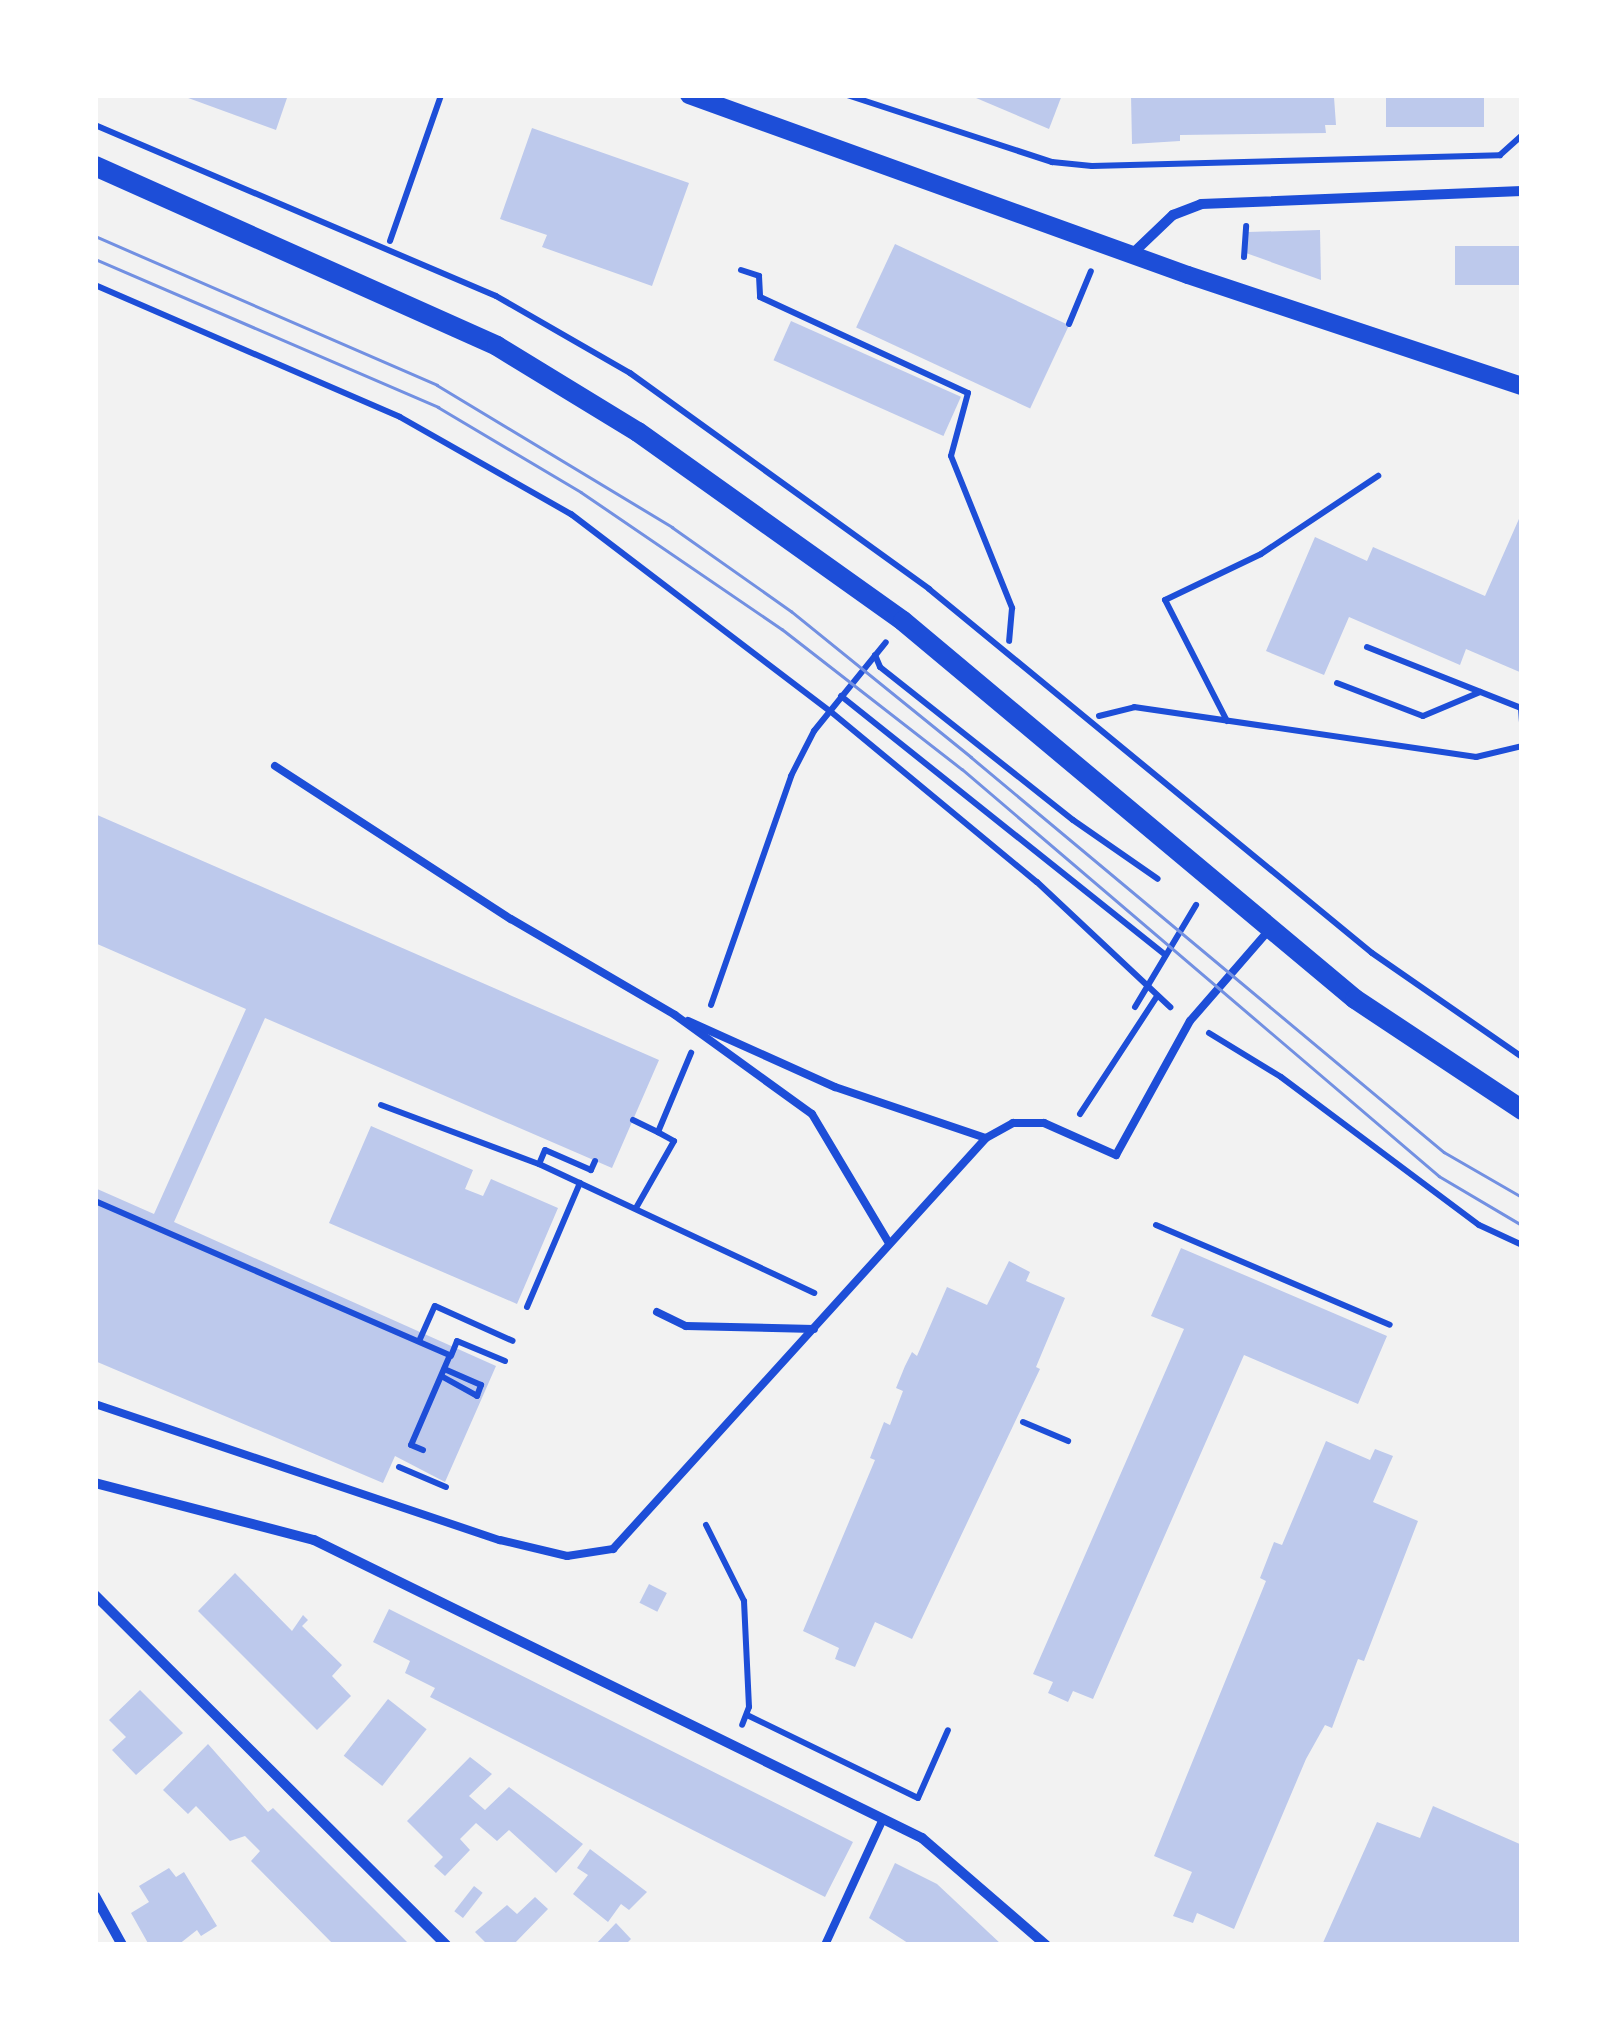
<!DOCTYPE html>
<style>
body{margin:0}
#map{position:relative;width:1617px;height:2040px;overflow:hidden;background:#f2f2f2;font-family:"Sofia Sans Condensed",sans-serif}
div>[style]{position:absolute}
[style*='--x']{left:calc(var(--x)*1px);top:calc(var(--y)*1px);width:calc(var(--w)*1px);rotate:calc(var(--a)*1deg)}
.building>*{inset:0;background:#bdc9ec;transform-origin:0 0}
.path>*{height:6px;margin:-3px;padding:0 3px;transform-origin:3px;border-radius:3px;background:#1d4ed8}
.service>*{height:8px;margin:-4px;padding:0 4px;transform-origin:4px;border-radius:4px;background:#1d4ed8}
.minor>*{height:10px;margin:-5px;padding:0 5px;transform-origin:5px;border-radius:5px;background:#1d4ed8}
.tertiary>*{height:18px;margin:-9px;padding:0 9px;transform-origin:9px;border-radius:9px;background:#1d4ed8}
.secondary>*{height:20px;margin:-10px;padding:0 10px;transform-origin:10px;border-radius:10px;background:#1d4ed8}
.tram>*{height:2.5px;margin:-1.25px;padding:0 1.25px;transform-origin:1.25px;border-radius:1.25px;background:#7290e2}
span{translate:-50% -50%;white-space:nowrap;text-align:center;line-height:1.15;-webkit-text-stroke:8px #fff;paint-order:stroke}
.frame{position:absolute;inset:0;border:98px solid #fff;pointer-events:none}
</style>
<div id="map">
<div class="building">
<i style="clip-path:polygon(180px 95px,288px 95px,276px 130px)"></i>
<i style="clip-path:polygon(969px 95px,1062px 95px,1049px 129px)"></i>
<i style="clip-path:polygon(1131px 95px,1324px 95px,1334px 97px,1336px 125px,1325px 125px,1326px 133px,1180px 135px,1180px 141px,1132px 144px)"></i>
<i style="left:1386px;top:95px;width:98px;height:32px"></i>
<i style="clip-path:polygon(532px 128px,689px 183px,652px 286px,542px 247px,547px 235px,500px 219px)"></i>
<i style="clip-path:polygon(1320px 230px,1321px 280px,1246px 253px,1248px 232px)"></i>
<i style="left:895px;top:244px;width:192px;height:92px;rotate:25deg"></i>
<i style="left:1522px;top:246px;width:39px;height:67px;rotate:90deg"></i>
<i style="left:791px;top:321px;width:186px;height:43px;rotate:24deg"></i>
<i style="clip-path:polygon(1522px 512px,1522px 673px,1466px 649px,1460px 665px,1349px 617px,1324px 675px,1266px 651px,1315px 537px,1367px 561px,1373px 547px,1485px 596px)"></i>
<i style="clip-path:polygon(95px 814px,659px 1060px,612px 1168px,265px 1018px,174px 1222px,496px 1366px,445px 1482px,395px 1456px,383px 1483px,95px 1361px,95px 1188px,154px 1214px,246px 1009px,95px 943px)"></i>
<i style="clip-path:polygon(371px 1126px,473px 1170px,465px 1189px,483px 1196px,491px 1179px,558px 1208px,517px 1304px,329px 1223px)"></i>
<i style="clip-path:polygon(1181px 1248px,1387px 1336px,1358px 1404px,1244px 1355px,1093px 1699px,1073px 1691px,1068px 1702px,1048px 1693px,1053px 1682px,1033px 1674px,1184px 1329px,1151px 1316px)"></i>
<i style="clip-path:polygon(1009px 1261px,1030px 1272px,1026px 1281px,1065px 1298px,1036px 1367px,1040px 1369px,912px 1639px,875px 1622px,855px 1667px,835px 1659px,839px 1648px,803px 1631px,875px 1460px,870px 1458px,884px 1422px,890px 1425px,903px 1391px,896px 1388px,905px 1366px,912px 1352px,917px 1356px,947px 1287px,987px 1305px)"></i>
<i style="clip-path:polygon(1326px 1441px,1370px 1460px,1375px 1449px,1393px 1456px,1373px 1502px,1418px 1521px,1364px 1661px,1358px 1659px,1332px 1728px,1325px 1725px,1306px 1759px,1234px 1929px,1197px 1913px,1193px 1923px,1173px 1916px,1192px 1872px,1154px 1856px,1266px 1581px,1260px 1578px,1274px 1542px,1282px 1545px)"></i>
<i style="clip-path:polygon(235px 1573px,292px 1631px,303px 1615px,308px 1620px,302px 1626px,342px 1665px,332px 1676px,351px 1696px,317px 1730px,198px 1611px)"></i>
<i style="left:649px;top:1584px;width:20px;height:21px;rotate:27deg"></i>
<i style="clip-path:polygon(389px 1609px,853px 1842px,825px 1897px,430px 1697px,435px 1688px,405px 1673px,410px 1661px,373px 1642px)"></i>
<i style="clip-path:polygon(140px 1690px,183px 1733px,136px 1775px,112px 1750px,126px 1737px,109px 1720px)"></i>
<i style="left:388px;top:1699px;width:49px;height:72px;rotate:38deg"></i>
<i style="clip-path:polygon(208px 1744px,268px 1812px,273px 1808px,410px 1945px,334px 1945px,251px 1861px,260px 1851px,245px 1836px,230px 1841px,196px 1806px,188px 1814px,163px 1790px)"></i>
<i style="clip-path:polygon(470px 1757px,492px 1774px,469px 1796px,485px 1810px,509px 1787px,583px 1844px,556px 1873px,509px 1830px,497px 1841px,476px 1823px,460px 1839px,470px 1850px,445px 1876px,434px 1866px,443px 1857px,407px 1821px)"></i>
<i style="clip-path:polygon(1433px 1806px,1522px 1845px,1522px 1945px,1322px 1945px,1377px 1822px,1420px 1838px)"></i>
<i style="clip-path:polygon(590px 1849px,647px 1892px,629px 1910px,621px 1904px,608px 1922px,573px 1894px,588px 1875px,577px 1868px)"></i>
<i style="clip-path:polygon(895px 1863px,937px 1884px,1002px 1945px,911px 1945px,869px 1918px)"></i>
<i style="clip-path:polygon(169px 1868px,176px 1877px,184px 1872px,217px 1926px,201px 1936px,197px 1930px,178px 1945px,149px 1945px,131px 1913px,149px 1902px,139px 1886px)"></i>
<i style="left:474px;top:1886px;width:11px;height:32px;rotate:38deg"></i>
<i style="clip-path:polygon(535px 1897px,548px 1909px,513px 1945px,488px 1945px,475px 1932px,507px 1905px,517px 1914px)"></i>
<i style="clip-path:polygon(616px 1923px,631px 1939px,625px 1945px,595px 1945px)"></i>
</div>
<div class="path">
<i style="--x:847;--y:95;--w:216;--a:18.1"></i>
<i style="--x:1052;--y:162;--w:40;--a:5.7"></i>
<i style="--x:1092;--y:166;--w:408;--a:-1.5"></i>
<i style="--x:1500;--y:155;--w:30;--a:-42"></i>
<i style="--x:95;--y:125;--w:436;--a:23.1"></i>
<i style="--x:496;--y:296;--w:155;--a:29.9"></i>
<i style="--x:630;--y:373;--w:369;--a:35.8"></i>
<i style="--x:929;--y:589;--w:573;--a:39.41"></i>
<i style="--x:1372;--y:953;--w:183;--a:34.7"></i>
<i style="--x:390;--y:241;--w:155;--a:-70.7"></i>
<i style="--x:1244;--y:257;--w:31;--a:-86"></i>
<i style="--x:741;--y:270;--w:19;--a:18"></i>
<i style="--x:759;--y:276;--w:21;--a:87"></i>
<i style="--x:760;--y:297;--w:229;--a:24.8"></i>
<i style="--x:968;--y:393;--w:65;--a:105.1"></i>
<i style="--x:951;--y:456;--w:164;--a:68.1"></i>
<i style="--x:1012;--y:608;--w:33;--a:95"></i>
<i style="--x:95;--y:285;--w:332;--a:23.4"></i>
<i style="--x:400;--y:417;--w:197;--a:29.6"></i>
<i style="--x:571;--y:514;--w:325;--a:37.3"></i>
<i style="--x:830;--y:711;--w:268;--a:39.6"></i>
<i style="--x:1037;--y:882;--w:183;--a:43.2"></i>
<i style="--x:1069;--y:324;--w:57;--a:-67.5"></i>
<i style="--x:1367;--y:647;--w:166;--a:21.6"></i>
<i style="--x:875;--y:655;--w:13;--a:67"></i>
<i style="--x:880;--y:667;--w:246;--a:38.4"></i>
<i style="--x:1073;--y:820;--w:103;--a:34.8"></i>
<i style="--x:1337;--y:683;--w:92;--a:21"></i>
<i style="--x:1423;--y:716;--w:62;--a:-22.8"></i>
<i style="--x:841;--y:696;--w:415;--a:38.6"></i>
<i style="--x:1521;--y:708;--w:14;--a:86"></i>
<i style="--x:1099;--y:716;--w:36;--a:-14"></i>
<i style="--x:1134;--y:707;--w:346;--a:8.3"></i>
<i style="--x:1476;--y:757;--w:47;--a:-13.4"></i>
<i style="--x:1227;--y:721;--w:136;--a:-117.1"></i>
<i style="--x:1165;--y:600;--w:106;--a:-25.6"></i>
<i style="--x:1261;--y:554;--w:141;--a:-33.7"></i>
<i style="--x:711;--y:1005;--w:243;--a:-70.7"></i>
<i style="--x:791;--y:776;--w:51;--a:-62.9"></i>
<i style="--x:814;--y:731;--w:114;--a:-51"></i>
<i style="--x:1135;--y:1007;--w:119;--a:-59.1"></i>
<i style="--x:1209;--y:1033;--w:84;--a:31.4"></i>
<i style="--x:1281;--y:1077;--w:247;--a:36.8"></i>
<i style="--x:1479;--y:1225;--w:47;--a:24.9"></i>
<i style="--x:381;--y:1105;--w:169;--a:20.5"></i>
<i style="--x:1080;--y:1114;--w:139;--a:-56.8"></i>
<i style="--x:633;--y:1120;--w:28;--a:26"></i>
<i style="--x:658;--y:1132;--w:86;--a:-67.3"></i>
<i style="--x:595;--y:1161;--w:10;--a:114"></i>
<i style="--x:591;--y:1170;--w:50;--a:-156.5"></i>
<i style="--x:545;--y:1150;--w:15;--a:113"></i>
<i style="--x:539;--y:1164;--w:304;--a:25.1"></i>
<i style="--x:95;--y:1201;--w:387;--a:23.5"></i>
<i style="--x:450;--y:1355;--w:98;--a:113.4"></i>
<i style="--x:411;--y:1445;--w:13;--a:23"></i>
<i style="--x:636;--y:1208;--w:77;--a:-60.4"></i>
<i style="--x:674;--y:1141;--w:18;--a:-151"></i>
<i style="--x:1156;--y:1225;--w:254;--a:23.1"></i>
<i style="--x:527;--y:1307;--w:135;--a:-66.9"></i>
<i style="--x:420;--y:1339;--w:36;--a:-66"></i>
<i style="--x:435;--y:1306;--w:85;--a:24.2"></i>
<i style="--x:451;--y:1356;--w:16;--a:-68"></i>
<i style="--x:457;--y:1341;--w:52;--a:22.6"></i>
<i style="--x:443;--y:1377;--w:39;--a:29"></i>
<i style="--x:477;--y:1396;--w:12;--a:-70"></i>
<i style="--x:481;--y:1385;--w:40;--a:-156.6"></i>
<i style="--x:1023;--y:1422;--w:49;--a:22.9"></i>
<i style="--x:399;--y:1467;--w:51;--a:23.1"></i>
<i style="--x:706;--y:1525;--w:85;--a:63.4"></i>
<i style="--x:744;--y:1601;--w:106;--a:87.3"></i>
<i style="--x:749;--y:1707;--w:19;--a:111"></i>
<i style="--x:747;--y:1715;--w:190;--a:25.9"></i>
<i style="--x:918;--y:1798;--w:74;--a:-66.2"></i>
</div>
<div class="service">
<i style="--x:275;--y:766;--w:281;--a:33"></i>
<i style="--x:511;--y:919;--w:190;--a:30.3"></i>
<i style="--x:675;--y:1015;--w:169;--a:35.9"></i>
<i style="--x:812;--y:1114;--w:150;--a:59.2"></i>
<i style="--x:688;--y:1021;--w:161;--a:24.2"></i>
<i style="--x:835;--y:1087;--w:159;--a:18.7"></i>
<i style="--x:657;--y:1312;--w:32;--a:26"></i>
<i style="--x:686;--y:1326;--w:128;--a:1.3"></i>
<i style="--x:95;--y:1404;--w:427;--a:18.6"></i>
<i style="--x:500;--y:1540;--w:69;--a:13.4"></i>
<i style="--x:567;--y:1556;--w:47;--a:-8.7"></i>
<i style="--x:613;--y:1549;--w:555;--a:-47.77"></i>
<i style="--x:986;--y:1138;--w:31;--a:-29"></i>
<i style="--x:1013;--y:1123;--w:31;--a:0"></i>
<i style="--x:1044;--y:1123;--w:79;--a:24"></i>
<i style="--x:1116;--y:1155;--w:153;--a:-61.1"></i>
<i style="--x:1190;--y:1021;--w:122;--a:-49"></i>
<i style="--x:825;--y:1945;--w:139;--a:-65.3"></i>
</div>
<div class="minor">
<i style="--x:1132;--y:254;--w:57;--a:-43.6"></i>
<i style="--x:1173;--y:215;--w:30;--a:-21"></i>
<i style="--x:1201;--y:204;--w:321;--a:-2.3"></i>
<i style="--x:95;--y:1483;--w:226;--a:14.6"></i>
<i style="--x:314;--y:1540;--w:677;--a:26.11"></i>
<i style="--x:922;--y:1838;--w:164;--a:40.8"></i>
<i style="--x:95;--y:1595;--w:496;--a:44.9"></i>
<i style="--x:95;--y:1896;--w:56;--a:61.1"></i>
</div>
<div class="tertiary">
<i style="--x:689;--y:95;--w:530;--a:19.84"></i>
<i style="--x:1188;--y:275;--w:352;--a:18.4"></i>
</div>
<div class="secondary">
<i style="--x:95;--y:166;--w:440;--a:24.1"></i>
<i style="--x:497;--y:346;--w:165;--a:31.4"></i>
<i style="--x:638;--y:432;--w:325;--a:35.5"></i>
<i style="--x:903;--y:621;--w:589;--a:39.91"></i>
<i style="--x:1355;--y:999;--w:201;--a:33.6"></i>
</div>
<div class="tram">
<i style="--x:95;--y:236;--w:373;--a:23.5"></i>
<i style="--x:437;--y:385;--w:275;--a:31.1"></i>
<i style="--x:672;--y:527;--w:146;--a:35.2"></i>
<i style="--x:791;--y:611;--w:232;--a:39"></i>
<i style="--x:971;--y:757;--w:616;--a:39.87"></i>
<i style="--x:1444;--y:1152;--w:90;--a:30"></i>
<i style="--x:95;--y:259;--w:374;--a:23.3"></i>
<i style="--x:438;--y:407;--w:166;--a:30.7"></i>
<i style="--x:581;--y:492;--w:243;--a:34.3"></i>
<i style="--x:782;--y:629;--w:228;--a:37.9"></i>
<i style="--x:962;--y:769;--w:627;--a:40.47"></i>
<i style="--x:1439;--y:1176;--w:96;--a:30.6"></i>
</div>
<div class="frame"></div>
</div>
